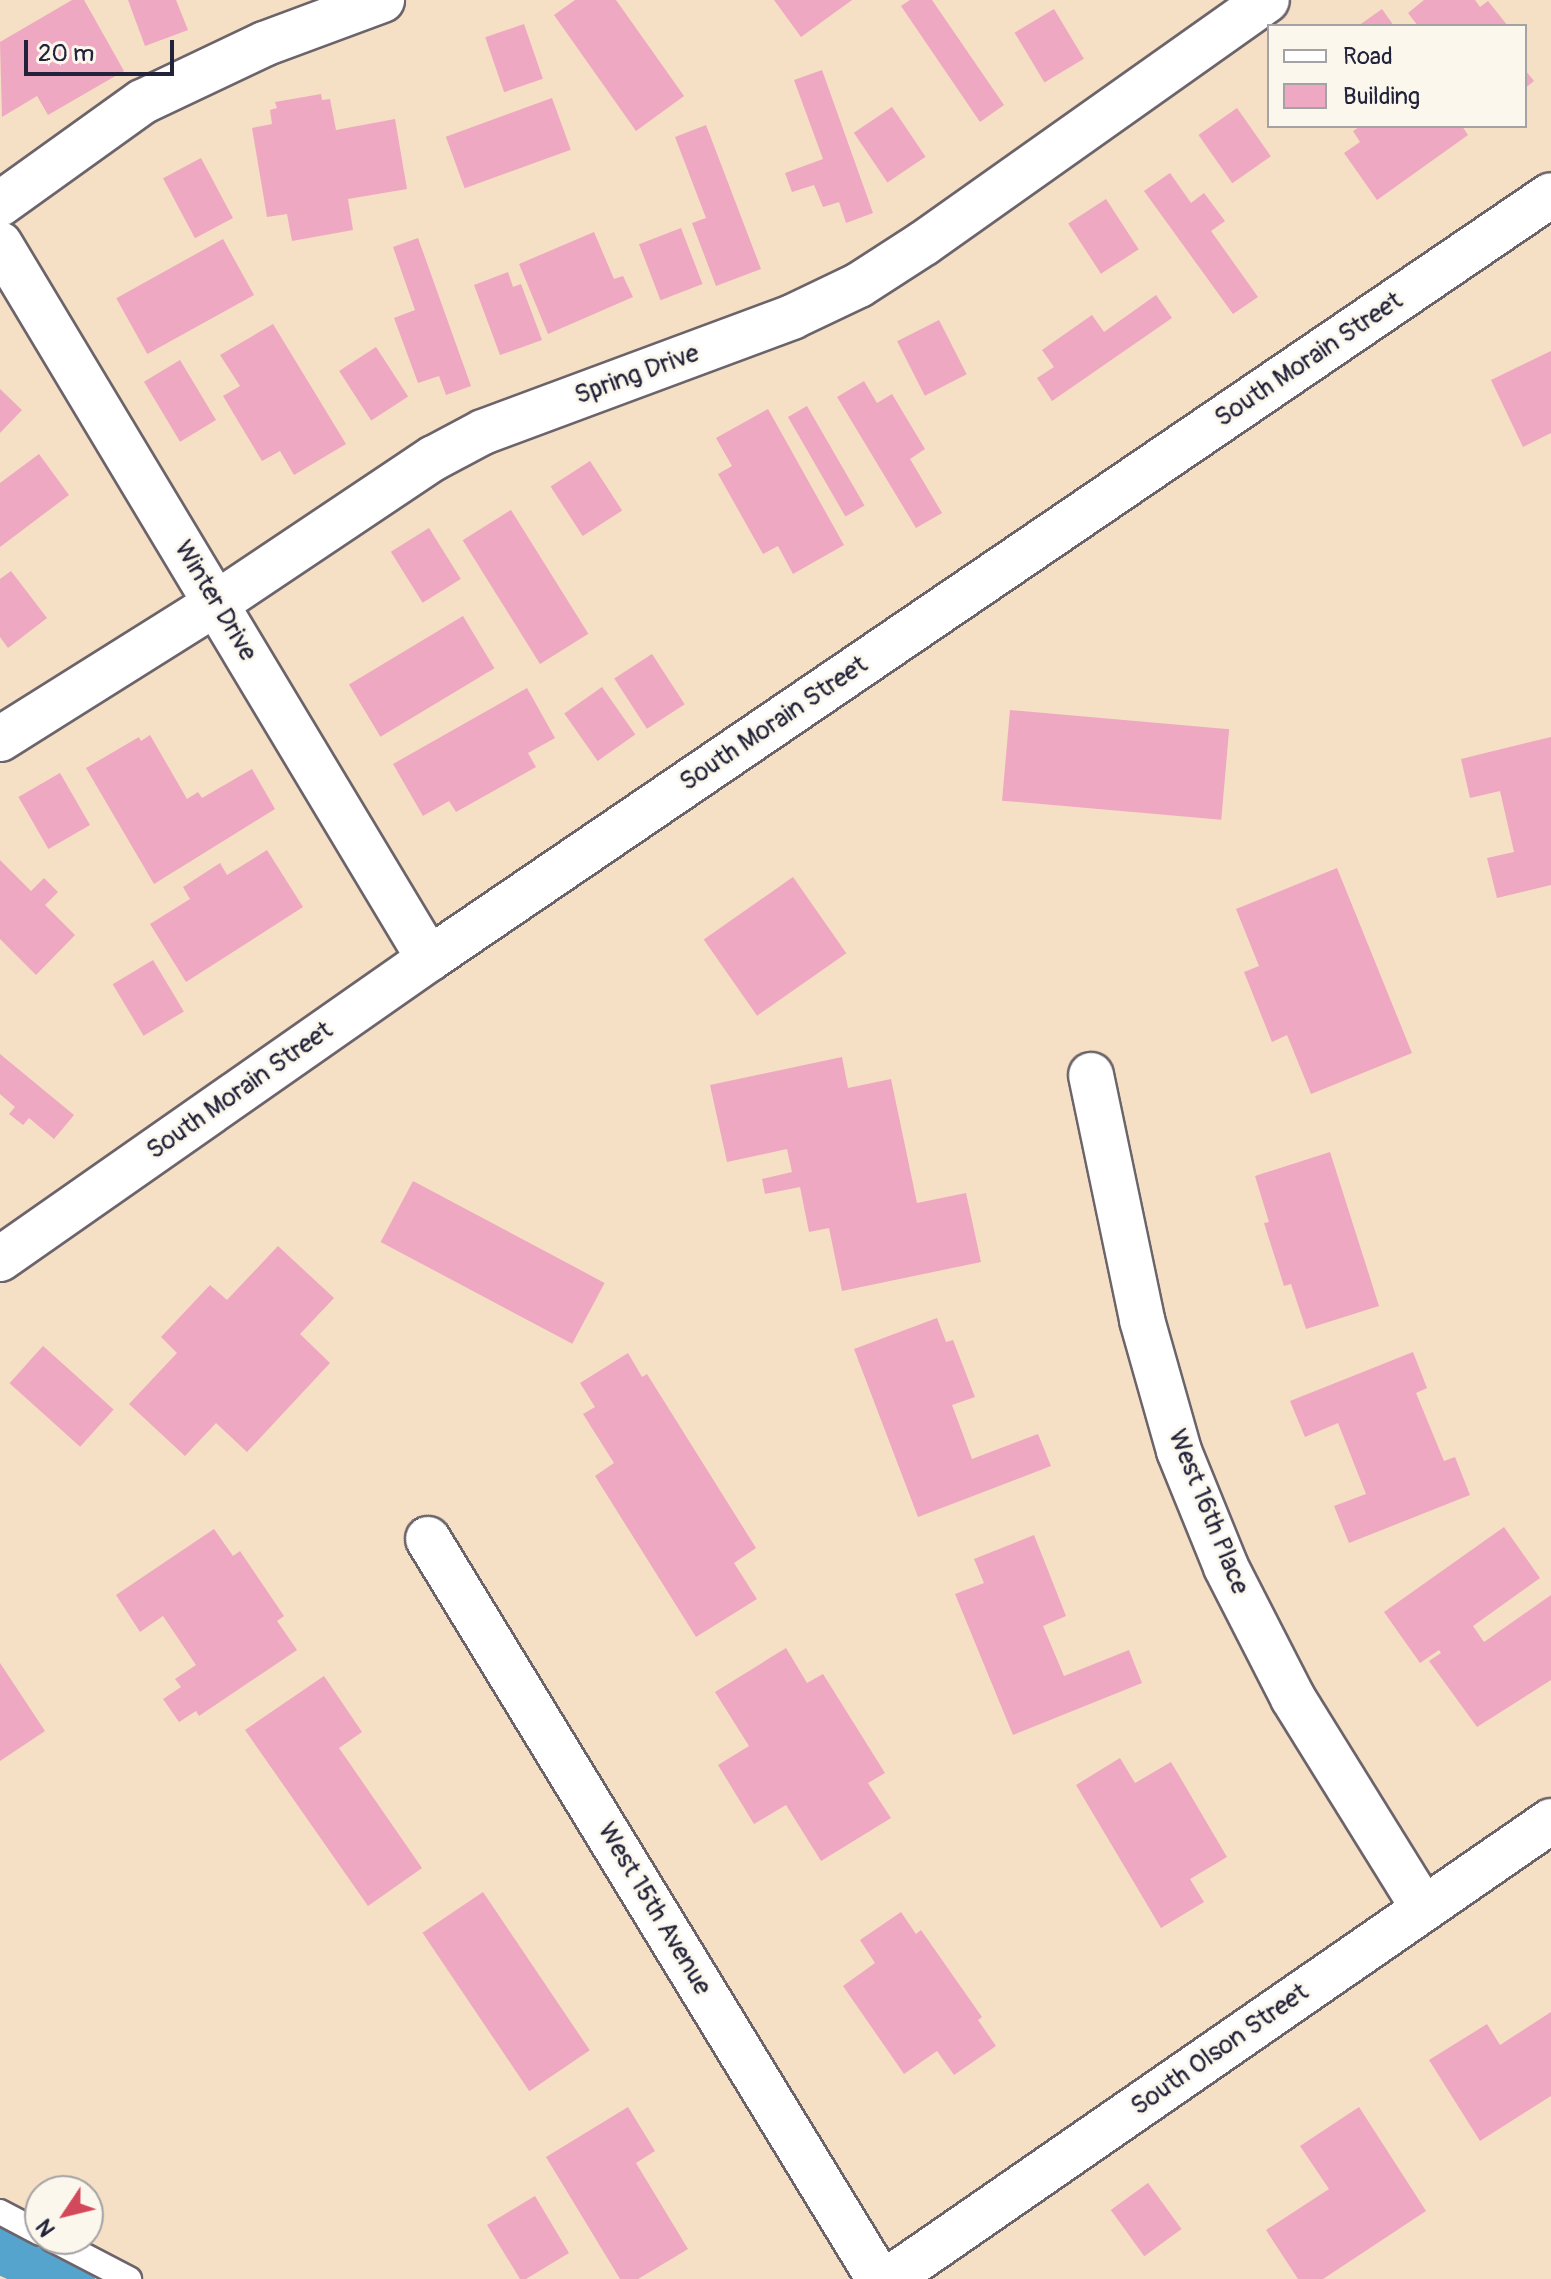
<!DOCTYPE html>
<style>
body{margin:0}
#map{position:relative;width:1551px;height:2279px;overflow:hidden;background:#f5dfc5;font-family:Pangolin,sans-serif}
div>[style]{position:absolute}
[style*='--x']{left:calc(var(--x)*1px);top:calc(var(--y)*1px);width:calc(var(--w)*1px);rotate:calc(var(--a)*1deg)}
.canal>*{height:52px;margin:-26px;padding:0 26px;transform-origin:26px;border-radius:26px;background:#54a4ce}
.building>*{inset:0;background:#efa8c1;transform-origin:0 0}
.roads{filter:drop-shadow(2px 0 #6c646b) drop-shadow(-2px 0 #6c646b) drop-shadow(0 2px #6c646b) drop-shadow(0 -2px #6c646b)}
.service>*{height:24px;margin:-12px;padding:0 12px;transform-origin:12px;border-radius:12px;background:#fff}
.minor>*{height:44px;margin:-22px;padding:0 22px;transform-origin:22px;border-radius:22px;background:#fff}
span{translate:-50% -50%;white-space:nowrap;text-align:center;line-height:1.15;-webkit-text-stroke:6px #fbf7ec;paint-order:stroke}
.street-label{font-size:26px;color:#22223b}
.legend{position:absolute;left:1267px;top:24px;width:260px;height:104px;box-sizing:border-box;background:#fbf7ec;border:2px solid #a4a2a5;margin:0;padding:10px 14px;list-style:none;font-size:24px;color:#22223b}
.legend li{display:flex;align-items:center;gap:16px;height:40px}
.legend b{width:40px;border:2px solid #a4a2a5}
.north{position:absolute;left:24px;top:2175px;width:80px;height:80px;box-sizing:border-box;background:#fbf7ec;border:2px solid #a4a2a5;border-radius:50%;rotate:235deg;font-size:22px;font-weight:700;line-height:32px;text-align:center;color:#22223b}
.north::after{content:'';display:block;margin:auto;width:28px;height:36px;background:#d1495b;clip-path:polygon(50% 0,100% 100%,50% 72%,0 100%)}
.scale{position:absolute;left:24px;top:40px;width:150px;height:36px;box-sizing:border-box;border:4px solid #22223b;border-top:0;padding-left:10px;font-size:24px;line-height:28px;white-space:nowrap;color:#22223b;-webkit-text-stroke:6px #fbf7ec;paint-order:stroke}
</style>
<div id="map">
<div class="canal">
<i style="--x:0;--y:2247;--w:76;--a:24.9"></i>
</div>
<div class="building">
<i style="clip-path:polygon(72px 0,84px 0,124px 71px,48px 115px,37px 96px,2px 117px,0 42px)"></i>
<i style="clip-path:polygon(128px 0,176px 0,188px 30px,145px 46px)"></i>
<i style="clip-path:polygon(575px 0,616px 0,684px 96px,636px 131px,554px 15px)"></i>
<i style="clip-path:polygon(774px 0,852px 0,801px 37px)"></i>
<i style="clip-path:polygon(910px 0,932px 0,1004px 105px,980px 122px,901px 6px)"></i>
<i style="clip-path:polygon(1424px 0,1475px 0,1480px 7px,1488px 1px,1508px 26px,1418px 26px,1408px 13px)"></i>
<i style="left:1054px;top:9px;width:58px;height:46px;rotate:59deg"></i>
<i style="clip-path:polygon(1382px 9px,1394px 26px,1358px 26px)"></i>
<i style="left:524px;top:24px;width:58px;height:41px;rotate:71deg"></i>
<i style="clip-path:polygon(822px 70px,873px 213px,846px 223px,839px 202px,823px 207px,814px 185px,792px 192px,785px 173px,823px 159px,794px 80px)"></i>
<i style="clip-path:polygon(1525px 70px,1534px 81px,1525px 88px)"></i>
<i style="clip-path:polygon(321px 94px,322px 100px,330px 99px,336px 130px,395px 119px,407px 189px,348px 199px,353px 230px,292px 241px,287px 214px,267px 217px,252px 128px,272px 124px,270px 110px,277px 108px,275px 102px)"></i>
<i style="left:552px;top:98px;width:55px;height:113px;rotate:70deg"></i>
<i style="left:892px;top:107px;width:60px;height:46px;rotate:56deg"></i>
<i style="left:1237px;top:108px;width:59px;height:47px;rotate:55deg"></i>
<i style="clip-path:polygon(706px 125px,761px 269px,716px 286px,692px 223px,706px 218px,675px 137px)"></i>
<i style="clip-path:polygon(1361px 126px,1462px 126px,1468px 135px,1377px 200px,1344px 153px,1360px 142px,1353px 131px)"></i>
<i style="left:201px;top:158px;width:68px;height:43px;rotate:62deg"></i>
<i style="clip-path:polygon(1170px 173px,1191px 203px,1204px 193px,1225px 221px,1211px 231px,1258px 297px,1233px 314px,1144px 191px)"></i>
<i style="left:1106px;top:199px;width:60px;height:45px;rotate:57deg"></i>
<i style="left:681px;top:228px;width:60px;height:45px;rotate:69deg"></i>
<i style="clip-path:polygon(594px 232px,614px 279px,623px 276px,633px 297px,548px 334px,519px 264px)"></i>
<i style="clip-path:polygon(418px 238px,471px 386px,446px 395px,439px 376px,418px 383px,394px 318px,415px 310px,393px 247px)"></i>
<i style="left:223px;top:239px;width:64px;height:122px;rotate:61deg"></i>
<i style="clip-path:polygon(508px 272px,513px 287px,521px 284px,542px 340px,500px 355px,474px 285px)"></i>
<i style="clip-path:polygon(1156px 295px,1172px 318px,1052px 401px,1037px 378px,1054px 367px,1042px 350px,1092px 315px,1104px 332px)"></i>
<i style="left:939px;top:320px;width:61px;height:47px;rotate:63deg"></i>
<i style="clip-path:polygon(273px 324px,346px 444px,294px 475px,280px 451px,262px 461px,223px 396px,240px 386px,220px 355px)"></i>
<i style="left:376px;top:347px;width:59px;height:44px;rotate:57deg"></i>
<i style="clip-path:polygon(1551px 351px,1551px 433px,1523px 447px,1491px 380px)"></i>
<i style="left:180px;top:360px;width:70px;height:42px;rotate:59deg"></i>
<i style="clip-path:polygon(864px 381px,877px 403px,892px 394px,925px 449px,910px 459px,942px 513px,916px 528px,837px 397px)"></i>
<i style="clip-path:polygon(0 389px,22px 410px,0 433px)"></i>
<i style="left:807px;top:406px;width:115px;height:22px;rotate:60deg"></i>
<i style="clip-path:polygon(768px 409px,844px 545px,793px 574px,778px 546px,763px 554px,718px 474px,732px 466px,716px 438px)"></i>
<i style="clip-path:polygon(39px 454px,69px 495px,0 547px,0 483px)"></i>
<i style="left:590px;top:461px;width:59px;height:47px;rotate:57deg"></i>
<i style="left:511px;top:510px;width:146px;height:57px;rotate:58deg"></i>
<i style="left:429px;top:528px;width:60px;height:45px;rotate:58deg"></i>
<i style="clip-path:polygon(11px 571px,47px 618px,8px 648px,0 637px,0 579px)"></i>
<i style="left:463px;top:616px;width:61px;height:133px;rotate:59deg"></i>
<i style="left:652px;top:654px;width:60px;height:45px;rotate:57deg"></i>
<i style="left:602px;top:687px;width:58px;height:46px;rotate:55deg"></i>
<i style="clip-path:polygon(527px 688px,555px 738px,528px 753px,536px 767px,456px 812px,449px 801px,423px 816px,393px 764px)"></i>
<i style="left:1010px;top:710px;width:220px;height:91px;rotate:5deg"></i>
<i style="clip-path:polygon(150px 735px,187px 799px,198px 792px,202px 798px,252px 769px,275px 809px,154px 884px,86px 768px,139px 737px,141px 741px)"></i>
<i style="clip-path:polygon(1551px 737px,1551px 885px,1497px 898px,1487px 858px,1514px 852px,1500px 791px,1470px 798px,1461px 759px)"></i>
<i style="left:60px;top:773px;width:60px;height:48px;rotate:60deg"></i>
<i style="clip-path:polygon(267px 850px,303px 907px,186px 982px,150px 924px,190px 899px,183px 887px,220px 863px,227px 875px)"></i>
<i style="clip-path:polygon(0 860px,31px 891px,44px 878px,58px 892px,45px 905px,75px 935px,36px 975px,0 939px)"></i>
<i style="clip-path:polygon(1337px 868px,1412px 1053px,1311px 1094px,1287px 1035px,1272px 1042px,1244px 972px,1259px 966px,1236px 909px)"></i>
<i style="left:793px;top:877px;width:93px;height:109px;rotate:55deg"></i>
<i style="left:153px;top:960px;width:60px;height:47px;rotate:59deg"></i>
<i style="clip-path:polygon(0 1054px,74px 1115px,54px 1139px,29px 1118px,23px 1125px,9px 1114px,15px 1107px,0 1094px)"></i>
<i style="clip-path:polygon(842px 1057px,848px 1088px,891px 1079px,917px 1203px,966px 1193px,981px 1262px,842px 1291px,829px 1228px,809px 1232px,800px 1187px,765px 1194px,762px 1179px,792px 1172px,787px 1149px,727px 1162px,710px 1085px)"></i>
<i style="clip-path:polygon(1330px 1152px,1379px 1306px,1306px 1329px,1291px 1284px,1284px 1286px,1264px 1223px,1269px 1222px,1255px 1176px)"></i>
<i style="left:413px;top:1181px;width:217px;height:69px;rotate:28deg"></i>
<i style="clip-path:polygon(278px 1246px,334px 1298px,300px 1334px,330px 1363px,247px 1452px,216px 1423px,185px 1456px,129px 1404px,177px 1353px,161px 1337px,210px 1285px,227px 1300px)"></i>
<i style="clip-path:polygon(937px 1318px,946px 1342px,953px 1340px,975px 1397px,952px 1405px,972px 1459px,1038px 1434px,1051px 1466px,918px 1517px,854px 1349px)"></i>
<i style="left:43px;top:1346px;width:95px;height:50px;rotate:42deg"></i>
<i style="clip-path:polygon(1413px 1352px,1427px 1388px,1416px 1393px,1444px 1461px,1455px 1457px,1470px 1495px,1349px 1543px,1334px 1506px,1366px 1494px,1338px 1423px,1305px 1437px,1290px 1401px)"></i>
<i style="clip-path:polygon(628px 1353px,642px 1377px,647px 1374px,756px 1548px,734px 1563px,757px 1599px,696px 1637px,595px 1476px,614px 1463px,583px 1414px,595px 1407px,580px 1383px)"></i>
<i style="clip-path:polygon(1504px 1527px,1540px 1578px,1473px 1626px,1484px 1642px,1551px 1595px,1551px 1680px,1477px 1727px,1429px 1661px,1441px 1653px,1439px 1650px,1420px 1663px,1384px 1612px)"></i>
<i style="clip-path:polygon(214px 1529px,233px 1556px,240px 1551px,284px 1616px,277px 1621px,297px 1650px,199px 1716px,196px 1711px,179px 1722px,163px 1699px,181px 1687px,175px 1679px,196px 1665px,163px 1616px,140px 1632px,116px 1595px)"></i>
<i style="clip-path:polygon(1034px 1535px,1066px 1616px,1043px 1626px,1064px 1676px,1129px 1650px,1142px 1683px,1013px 1735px,955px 1594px,984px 1583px,974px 1559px)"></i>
<i style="clip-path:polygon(786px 1648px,807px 1683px,823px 1674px,885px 1773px,868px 1783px,891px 1818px,821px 1861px,786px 1805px,754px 1824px,718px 1765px,749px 1746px,715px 1692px)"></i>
<i style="clip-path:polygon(0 1663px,45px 1731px,0 1761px)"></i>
<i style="clip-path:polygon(324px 1676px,362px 1732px,339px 1748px,422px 1868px,368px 1906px,245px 1730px)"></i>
<i style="clip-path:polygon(1120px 1758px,1135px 1783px,1171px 1762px,1227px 1857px,1190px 1879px,1204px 1902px,1161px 1928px,1076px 1785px)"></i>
<i style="left:483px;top:1892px;width:191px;height:73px;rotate:56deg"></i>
<i style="clip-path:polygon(901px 1912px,916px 1934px,921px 1930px,982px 2017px,978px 2020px,996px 2046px,954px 2075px,937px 2051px,904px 2074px,843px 1986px,875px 1963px,860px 1940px)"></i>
<i style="clip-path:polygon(1551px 2012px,1551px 2096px,1480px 2141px,1429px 2060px,1487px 2024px,1500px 2045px)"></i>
<i style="clip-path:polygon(628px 2107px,655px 2151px,636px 2163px,688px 2249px,638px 2279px,620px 2279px,546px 2157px)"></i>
<i style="clip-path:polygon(1359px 2107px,1426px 2211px,1323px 2279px,1298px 2279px,1266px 2230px,1329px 2189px,1300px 2146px)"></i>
<i style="left:1148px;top:2183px;width:57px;height:46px;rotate:54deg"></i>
<i style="clip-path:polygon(535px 2196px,569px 2253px,526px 2279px,520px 2279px,487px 2225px)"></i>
</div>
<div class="roads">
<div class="service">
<i style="--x:0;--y:2212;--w:45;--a:27.7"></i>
<i style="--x:52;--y:2239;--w:87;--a:27.5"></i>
</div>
<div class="minor">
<i style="--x:0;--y:204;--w:175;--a:-35.7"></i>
<i style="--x:142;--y:102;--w:135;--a:-25.4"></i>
<i style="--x:264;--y:44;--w:126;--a:-20.4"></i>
<i style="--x:0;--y:244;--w:834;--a:59.04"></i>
<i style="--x:0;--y:739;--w:256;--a:-32.1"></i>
<i style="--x:217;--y:603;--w:261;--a:-33.8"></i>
<i style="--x:434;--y:458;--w:55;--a:-28"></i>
<i style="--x:483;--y:432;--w:330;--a:-20.4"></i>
<i style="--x:792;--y:317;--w:74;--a:-25.5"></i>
<i style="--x:859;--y:285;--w:77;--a:-32.9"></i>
<i style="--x:924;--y:243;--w:420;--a:-35.3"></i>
<i style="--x:1091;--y:1075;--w:250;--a:78.2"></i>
<i style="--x:1142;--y:1320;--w:136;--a:74.2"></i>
<i style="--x:1179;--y:1451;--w:125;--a:67.9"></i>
<i style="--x:1226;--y:1567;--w:147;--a:62.9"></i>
<i style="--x:1293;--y:1698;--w:248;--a:58.2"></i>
<i style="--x:0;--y:1259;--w:523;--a:-34.97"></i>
<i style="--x:429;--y:959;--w:1357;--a:-34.25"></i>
<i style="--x:428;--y:1539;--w:867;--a:58.64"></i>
<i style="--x:889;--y:2279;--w:805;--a:-34.68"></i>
</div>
</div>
<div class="street-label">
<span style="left:1309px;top:360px;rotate:-34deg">South Morain Street</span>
<span style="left:637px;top:375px;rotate:-20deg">Spring Drive</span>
<span style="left:215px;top:601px;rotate:59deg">Winter Drive</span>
<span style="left:774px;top:724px;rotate:-34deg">South Morain Street</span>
<span style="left:240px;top:1091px;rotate:-35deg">South Morain Street</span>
<span style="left:1208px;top:1512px;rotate:68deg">West 16th Place</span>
<span style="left:654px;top:1909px;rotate:59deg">West 15th Avenue</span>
<span style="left:1220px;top:2050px;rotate:-35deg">South Olson Street</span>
</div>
<ul class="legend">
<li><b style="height:10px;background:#fff"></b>Road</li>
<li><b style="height:22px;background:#efa8c1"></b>Building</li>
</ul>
<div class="north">N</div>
<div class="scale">20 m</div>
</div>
